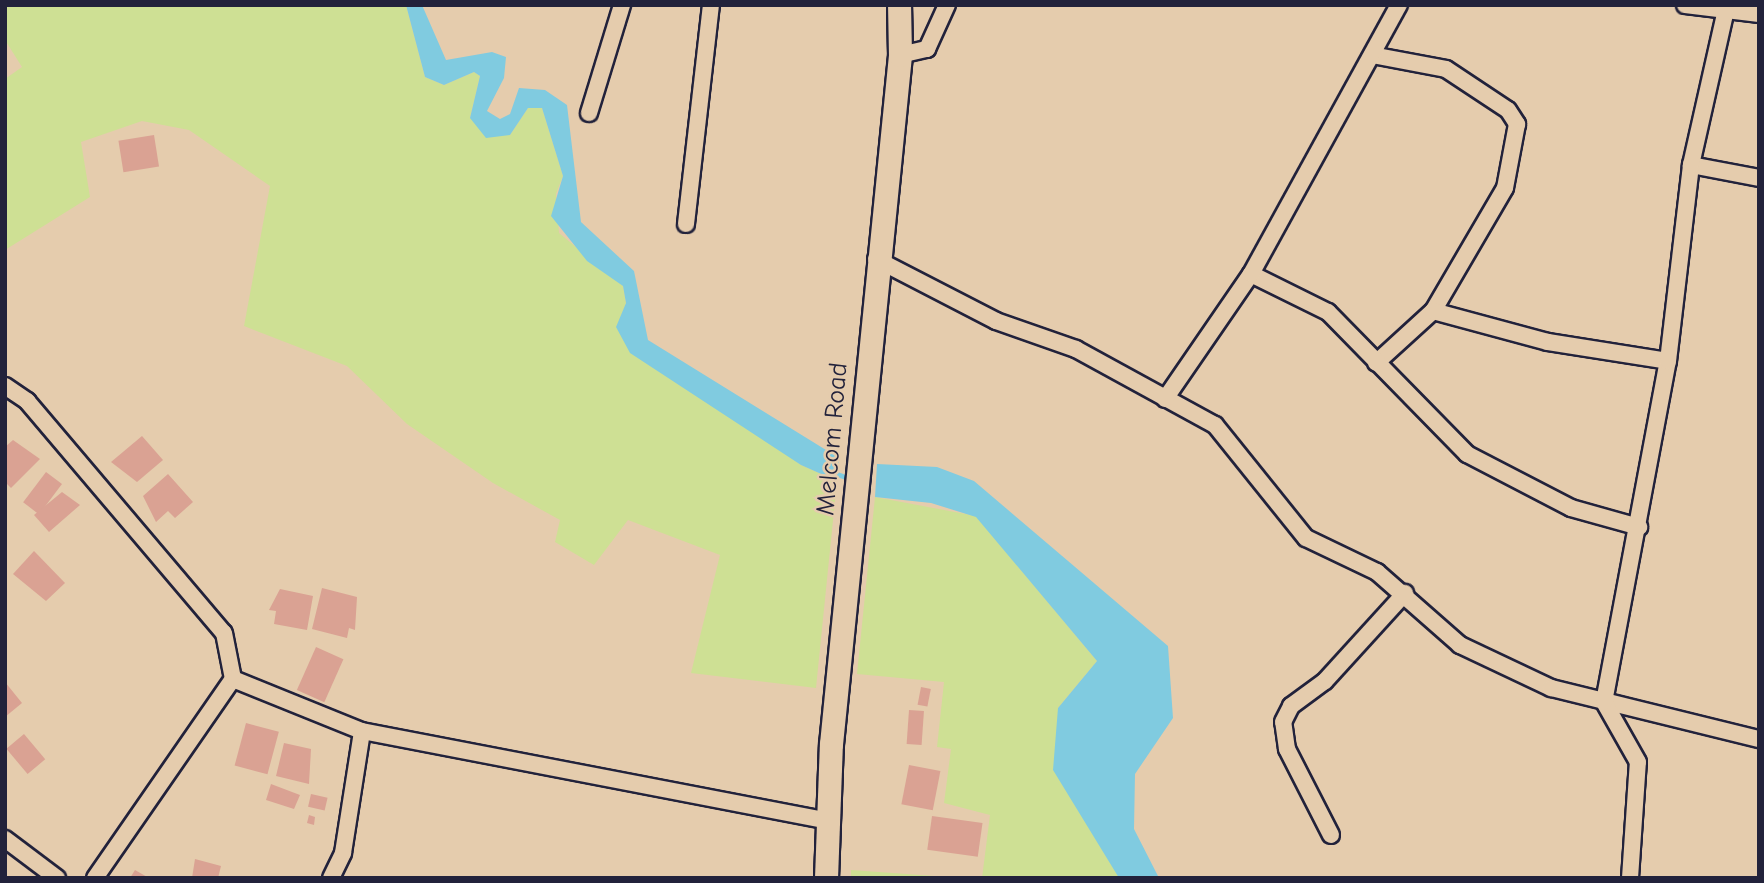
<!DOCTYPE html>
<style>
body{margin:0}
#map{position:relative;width:1764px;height:883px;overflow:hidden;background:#e5ccad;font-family:"Comic Neue",sans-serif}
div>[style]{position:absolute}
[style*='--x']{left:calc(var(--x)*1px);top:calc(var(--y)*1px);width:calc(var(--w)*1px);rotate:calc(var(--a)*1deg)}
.green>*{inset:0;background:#cee094}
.water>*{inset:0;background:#80cbe0}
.stream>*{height:4.5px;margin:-2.25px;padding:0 2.25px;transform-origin:2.25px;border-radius:2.25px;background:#80cbe0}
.building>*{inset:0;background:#daa293;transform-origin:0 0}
.roads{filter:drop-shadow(2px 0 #22223b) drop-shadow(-2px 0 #22223b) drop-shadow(0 2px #22223b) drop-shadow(0 -2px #22223b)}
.street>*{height:16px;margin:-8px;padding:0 8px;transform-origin:8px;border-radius:8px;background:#e5ccad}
.secondary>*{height:23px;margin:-11.5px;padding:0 11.5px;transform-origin:11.5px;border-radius:11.5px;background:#e5ccad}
span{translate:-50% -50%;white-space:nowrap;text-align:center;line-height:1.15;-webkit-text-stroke:5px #e5ccad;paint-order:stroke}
.street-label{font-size:26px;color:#22223b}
.frame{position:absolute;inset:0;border:7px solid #22223b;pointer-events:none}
</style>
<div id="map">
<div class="green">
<i style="clip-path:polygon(5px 5px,406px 5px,425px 77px,444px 85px,474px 72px,480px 76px,470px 118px,510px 135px,528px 108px,542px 108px,563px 176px,556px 194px,559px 233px,623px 286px,626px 303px,617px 327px,801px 465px,837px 481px,816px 688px,691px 673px,720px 555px,628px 520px,594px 565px,555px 542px,560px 520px,493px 483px,407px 424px,347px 366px,244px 326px,270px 186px,189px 130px,142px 121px,81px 142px,90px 197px,5px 250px,5px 79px,22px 67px,5px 40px)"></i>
<i style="clip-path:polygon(875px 497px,976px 516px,1097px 661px,1058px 708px,1119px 878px,982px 878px,990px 815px,944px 803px,951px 749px,937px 747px,944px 682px,857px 674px)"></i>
<i style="clip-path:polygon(851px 870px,962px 878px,851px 878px)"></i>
</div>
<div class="water">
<i style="clip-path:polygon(406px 5px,422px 5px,446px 60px,492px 52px,506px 57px,504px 78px,487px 111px,500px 119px,510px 114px,519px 88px,545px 90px,567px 105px,581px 222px,634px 271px,648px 340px,839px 458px,837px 481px,801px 465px,630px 353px,616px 327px,626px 303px,623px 286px,587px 261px,551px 216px,563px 176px,542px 108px,528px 108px,510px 135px,486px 138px,470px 118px,480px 76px,474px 72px,444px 85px,425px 77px)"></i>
<i style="clip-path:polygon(877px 464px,937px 467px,974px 481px,1168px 646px,1173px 718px,1135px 774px,1134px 829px,1159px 878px,1119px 878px,1053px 770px,1058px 708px,1097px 661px,976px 517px,931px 503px,875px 497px)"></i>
</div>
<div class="stream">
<i style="--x:834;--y:473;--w:18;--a:19"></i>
</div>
<div class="building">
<i style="left:154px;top:135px;width:32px;height:36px;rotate:81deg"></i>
<i style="clip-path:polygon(142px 436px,163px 460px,137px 482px,111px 462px)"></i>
<i style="clip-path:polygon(13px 440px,40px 459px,11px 488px,5px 482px,5px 447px)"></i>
<i style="left:46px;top:472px;width:20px;height:38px;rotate:37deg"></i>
<i style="clip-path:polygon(168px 474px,193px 502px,175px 518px,168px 511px,156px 522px,143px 496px)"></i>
<i style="clip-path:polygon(62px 492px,80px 505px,49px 532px,34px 515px)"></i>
<i style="clip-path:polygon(34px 551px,65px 583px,46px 601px,13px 574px)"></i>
<i style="clip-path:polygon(322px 588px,357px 597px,355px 630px,349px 628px,347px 638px,312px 629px)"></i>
<i style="clip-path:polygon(280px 589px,313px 596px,307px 630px,274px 624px,276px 611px,269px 610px)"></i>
<i style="left:316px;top:647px;width:30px;height:47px;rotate:24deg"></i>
<i style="clip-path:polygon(5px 682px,22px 703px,5px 717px)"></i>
<i style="left:921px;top:687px;width:10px;height:18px;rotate:11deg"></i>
<i style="left:909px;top:710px;width:15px;height:34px;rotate:4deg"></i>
<i style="left:246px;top:723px;width:34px;height:44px;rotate:15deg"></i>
<i style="left:24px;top:734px;width:33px;height:23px;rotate:50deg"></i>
<i style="clip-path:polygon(284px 743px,311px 749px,309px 784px,276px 776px)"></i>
<i style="left:909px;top:765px;width:32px;height:40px;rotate:11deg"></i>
<i style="clip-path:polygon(271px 784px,300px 795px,294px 809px,266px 800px)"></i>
<i style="left:311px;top:794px;width:17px;height:13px;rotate:13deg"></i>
<i style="clip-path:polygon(309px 815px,315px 817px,314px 825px,307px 823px)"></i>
<i style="left:932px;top:816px;width:51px;height:34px;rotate:8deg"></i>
<i style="clip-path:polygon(195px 859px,221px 866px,218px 878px,192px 878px)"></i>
<i style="clip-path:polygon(135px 870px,149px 878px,130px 878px)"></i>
</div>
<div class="roads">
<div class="street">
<i style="--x:1685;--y:5;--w:75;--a:6.9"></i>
<i style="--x:900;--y:55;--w:28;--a:-13"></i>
<i style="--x:927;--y:49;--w:48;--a:-65.6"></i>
<i style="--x:1372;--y:55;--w:75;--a:10.7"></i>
<i style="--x:1446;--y:69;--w:74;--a:33.5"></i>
<i style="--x:1508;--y:110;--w:17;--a:57"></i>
<i style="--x:1517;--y:124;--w:65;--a:100.6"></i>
<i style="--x:1505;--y:188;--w:143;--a:120.3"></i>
<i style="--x:1433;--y:311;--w:77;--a:137.6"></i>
<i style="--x:589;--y:113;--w:113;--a:-73"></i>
<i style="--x:1691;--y:165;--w:69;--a:10.8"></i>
<i style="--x:686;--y:224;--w:220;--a:-83.5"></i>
<i style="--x:876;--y:259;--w:135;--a:27.3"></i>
<i style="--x:996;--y:321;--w:85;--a:19.3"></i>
<i style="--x:1076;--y:349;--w:158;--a:28.7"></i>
<i style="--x:1215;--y:425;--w:145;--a:51.2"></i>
<i style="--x:1306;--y:538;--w:79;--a:25.6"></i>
<i style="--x:1377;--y:572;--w:111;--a:41.3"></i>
<i style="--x:1460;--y:645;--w:101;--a:25.3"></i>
<i style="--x:1551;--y:688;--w:214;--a:13.8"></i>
<i style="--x:1251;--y:274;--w:86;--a:26.3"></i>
<i style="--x:1328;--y:312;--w:199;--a:45.6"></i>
<i style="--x:1467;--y:454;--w:117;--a:27.4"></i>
<i style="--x:1571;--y:508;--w:71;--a:15.6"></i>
<i style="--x:1433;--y:311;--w:119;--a:15.1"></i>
<i style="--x:1548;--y:342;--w:121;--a:9"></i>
<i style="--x:5;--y:386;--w:27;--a:34"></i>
<i style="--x:27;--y:401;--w:304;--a:49.7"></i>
<i style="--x:224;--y:633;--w:47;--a:78.9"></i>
<i style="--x:1165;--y:399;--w:152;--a:-55.5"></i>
<i style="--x:1251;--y:274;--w:307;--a:-61.2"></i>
<i style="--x:1331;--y:835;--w:97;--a:-117.1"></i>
<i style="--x:1287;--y:749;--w:27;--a:-98"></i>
<i style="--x:1283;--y:722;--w:18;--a:-63"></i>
<i style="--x:1291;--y:706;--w:42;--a:-36.3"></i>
<i style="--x:1325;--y:681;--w:119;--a:-47.7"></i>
<i style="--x:5;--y:839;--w:65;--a:36.9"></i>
<i style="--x:95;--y:878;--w:242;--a:-55.3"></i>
<i style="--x:233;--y:679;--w:139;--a:22"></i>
<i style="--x:362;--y:731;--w:475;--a:10.9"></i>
<i style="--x:331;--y:878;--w:28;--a:-64"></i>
<i style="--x:343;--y:853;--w:123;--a:-81.1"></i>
<i style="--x:1630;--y:878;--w:116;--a:-86.1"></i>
<i style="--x:1638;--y:762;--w:69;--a:-119.5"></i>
<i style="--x:1604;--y:702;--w:347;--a:-79.4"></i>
<i style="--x:1668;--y:361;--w:197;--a:-83.3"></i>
<i style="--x:1691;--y:165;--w:159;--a:-77.3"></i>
</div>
<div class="secondary">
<i style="--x:826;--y:878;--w:134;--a:-87.9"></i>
<i style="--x:831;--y:744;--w:692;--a:-84.28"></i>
<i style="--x:900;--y:55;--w:50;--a:-91.1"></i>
</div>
</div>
<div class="street-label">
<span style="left:833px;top:439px;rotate:-85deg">Melcom Road</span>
</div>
<div class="frame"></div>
</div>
